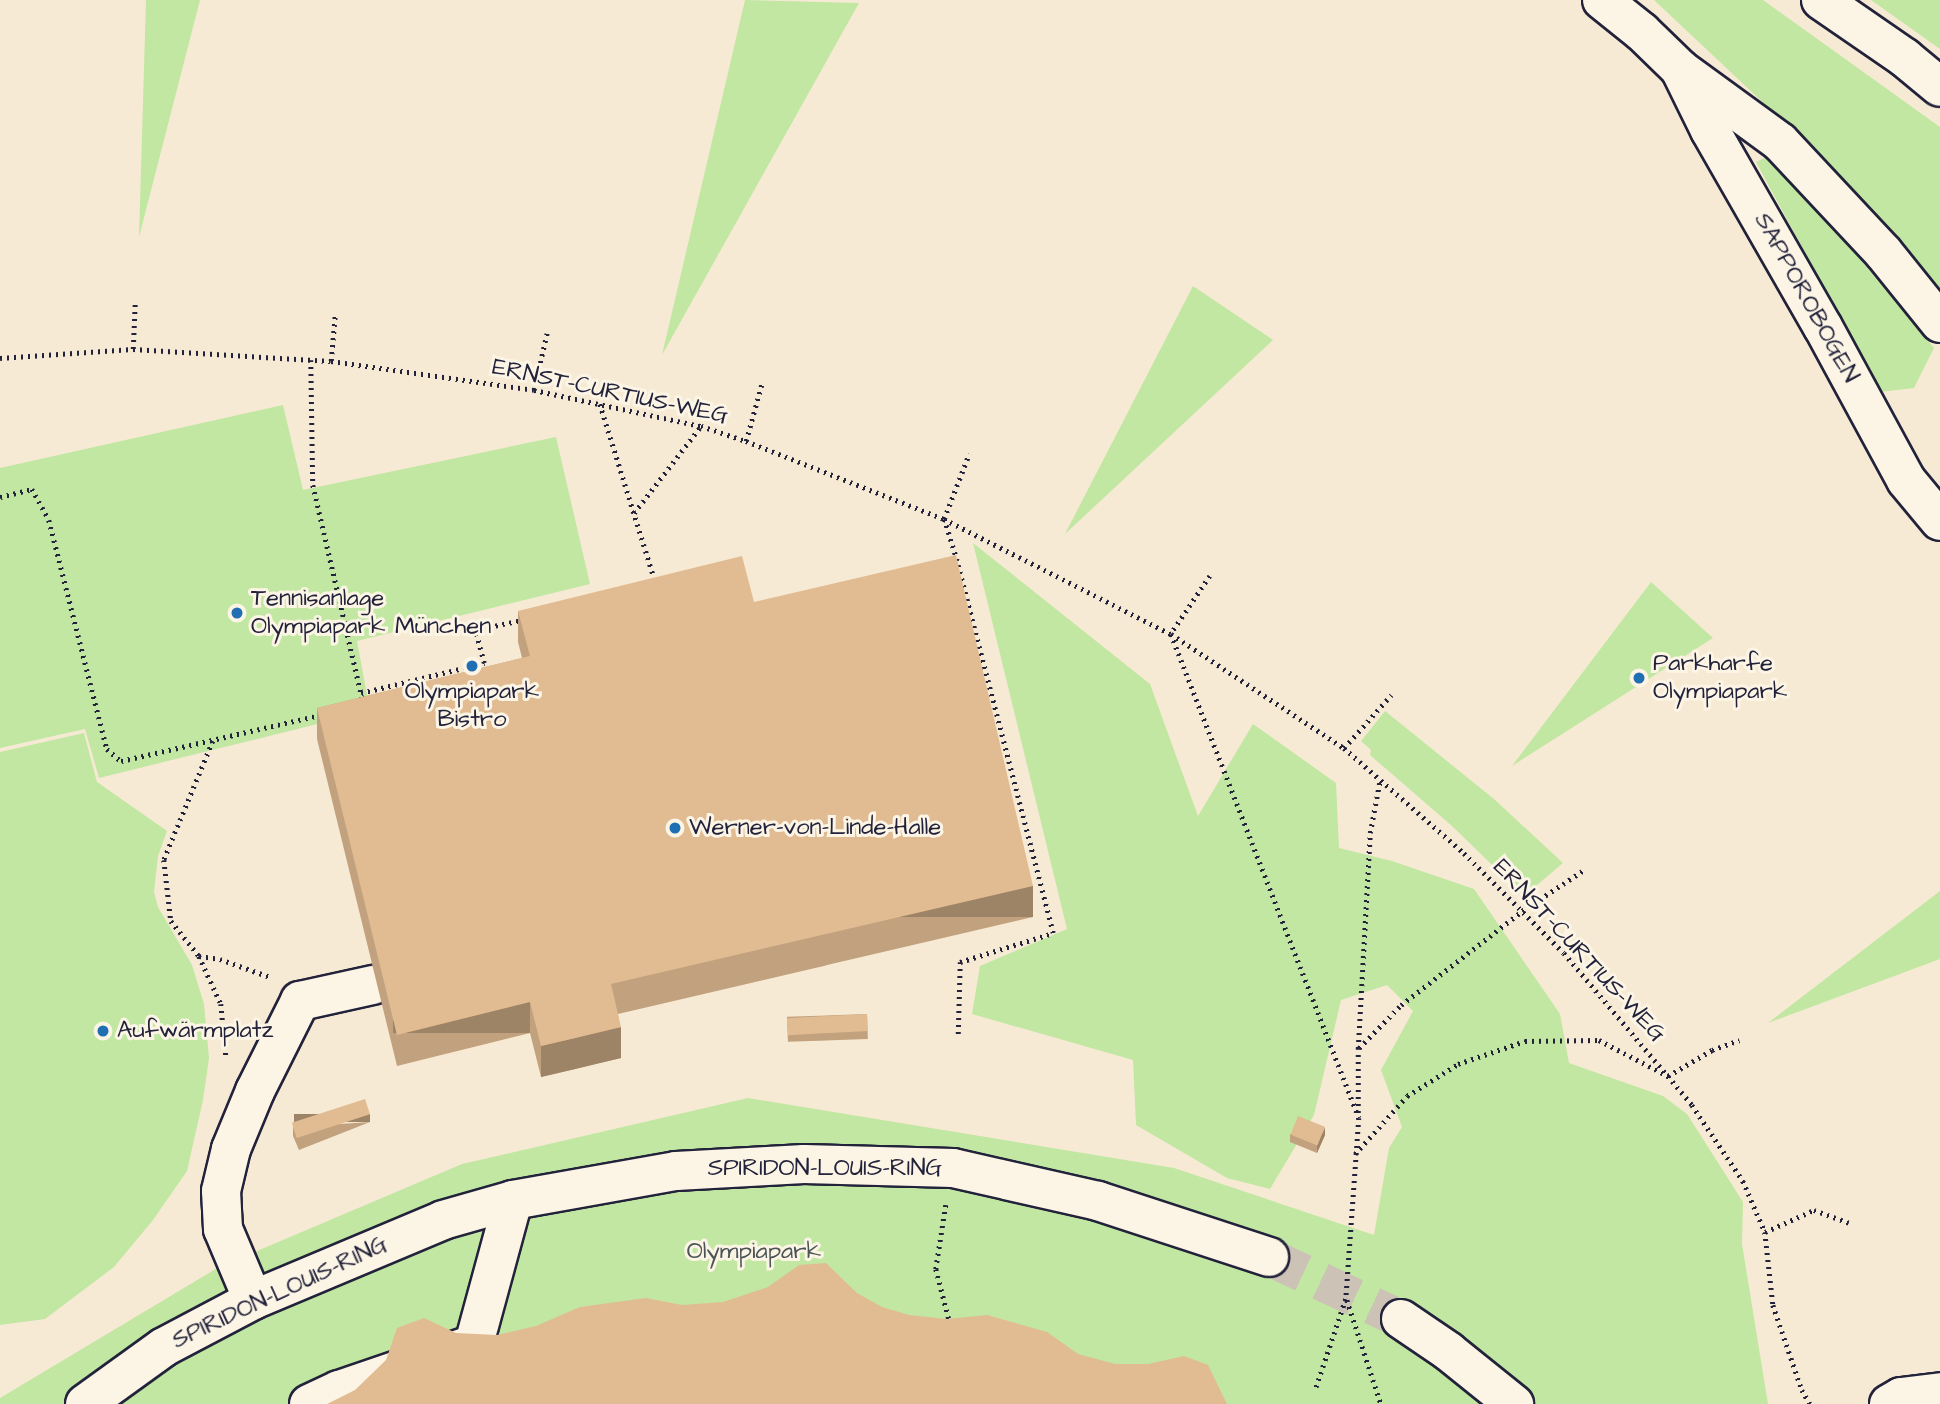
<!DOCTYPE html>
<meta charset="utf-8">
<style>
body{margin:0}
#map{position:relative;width:1940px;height:1404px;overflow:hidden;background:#f7ead4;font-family:"Architects Daughter",sans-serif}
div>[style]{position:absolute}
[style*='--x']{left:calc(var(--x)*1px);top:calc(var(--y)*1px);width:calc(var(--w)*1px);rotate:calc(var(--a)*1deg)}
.green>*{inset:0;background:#c1e7a2}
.minor-tunnel>*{height:38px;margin-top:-19px;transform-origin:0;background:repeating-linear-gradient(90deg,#ccc2b5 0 38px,transparent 0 57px)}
.path>*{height:4.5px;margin-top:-2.25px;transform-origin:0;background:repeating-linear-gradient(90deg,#22223b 0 2px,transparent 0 7px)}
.roads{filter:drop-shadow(2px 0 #22223b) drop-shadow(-2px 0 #22223b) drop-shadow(0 2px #22223b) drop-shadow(0 -2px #22223b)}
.minor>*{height:38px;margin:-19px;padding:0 19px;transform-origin:19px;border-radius:19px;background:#fcf5e5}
.highway>*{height:38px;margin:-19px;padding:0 19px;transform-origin:19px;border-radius:19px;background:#fcf5e5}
.wall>*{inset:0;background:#c2a27e;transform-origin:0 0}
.shaded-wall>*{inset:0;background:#9e8466;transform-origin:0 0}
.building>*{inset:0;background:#e1bc92;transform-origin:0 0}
.dots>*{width:19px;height:19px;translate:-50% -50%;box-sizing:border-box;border:4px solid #fcf5e5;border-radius:50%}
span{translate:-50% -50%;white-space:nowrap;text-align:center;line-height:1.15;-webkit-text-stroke:6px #fcf5e5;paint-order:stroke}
.street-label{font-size:24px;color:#22223b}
.poi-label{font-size:24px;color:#22223b}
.left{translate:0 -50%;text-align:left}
.park-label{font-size:24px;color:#4a5355}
</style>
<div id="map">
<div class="green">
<i style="clip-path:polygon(146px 0,200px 0,139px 237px)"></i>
<i style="clip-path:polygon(745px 0,859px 3px,662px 355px)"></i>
<i style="clip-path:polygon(1654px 0,1763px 0,1940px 127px,1940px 299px,1789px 127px)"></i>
<i style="clip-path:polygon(1871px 0,1940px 0,1940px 49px)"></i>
<i style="clip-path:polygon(1773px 154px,1934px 348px,1914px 388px,1880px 392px,1756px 162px)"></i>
<i style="clip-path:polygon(1193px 286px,1273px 340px,1065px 534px)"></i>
<i style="clip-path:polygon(283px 405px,303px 490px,556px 437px,590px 584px,357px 641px,370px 711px,99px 778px,85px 729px,0 748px,0 468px)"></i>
<i style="clip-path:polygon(973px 543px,1150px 684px,1198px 816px,1253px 724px,1336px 783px,1339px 848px,1392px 861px,1474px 889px,1560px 1014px,1569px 1063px,1663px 1096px,1687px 1114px,1743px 1202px,1742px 1244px,1768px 1404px,0 1404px,0 1398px,219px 1267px,462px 1164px,748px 1098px,1174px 1168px,1374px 1235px,1389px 1148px,1402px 1127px,1381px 1070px,1413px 1011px,1387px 985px,1341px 1000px,1314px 1115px,1270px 1189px,1227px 1178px,1136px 1125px,1133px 1060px,972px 1014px,980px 966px,1067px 929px)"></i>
<i style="clip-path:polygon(1651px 582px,1713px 638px,1512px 766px)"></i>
<i style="clip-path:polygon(1385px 711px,1494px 799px,1563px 863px,1524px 896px,1452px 826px,1370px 755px,1371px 750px,1361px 741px)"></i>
<i style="clip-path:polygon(84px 733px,97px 782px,167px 831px,158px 856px,154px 892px,158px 907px,192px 965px,204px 1004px,209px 1058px,203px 1100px,187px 1171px,153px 1220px,114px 1267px,45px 1319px,0 1325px,0 752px)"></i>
<i style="clip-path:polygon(1940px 891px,1940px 959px,1768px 1023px)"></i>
</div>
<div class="minor-tunnel">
<i style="--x:1269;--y:1257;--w:146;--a:25.2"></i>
</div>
<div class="path">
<i style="--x:133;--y:349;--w:45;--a:-87.5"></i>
<i style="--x:0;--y:358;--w:133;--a:-3.9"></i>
<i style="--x:133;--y:349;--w:198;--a:3.5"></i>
<i style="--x:331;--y:361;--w:205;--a:8.1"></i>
<i style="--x:534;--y:390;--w:171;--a:12.2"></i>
<i style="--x:701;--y:426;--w:47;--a:18.4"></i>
<i style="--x:746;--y:441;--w:213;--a:21.5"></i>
<i style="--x:944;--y:519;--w:254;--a:26.9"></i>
<i style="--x:1171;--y:634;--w:207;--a:33.4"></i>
<i style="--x:1344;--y:748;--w:159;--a:41.2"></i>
<i style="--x:1464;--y:853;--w:141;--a:45"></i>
<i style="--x:1564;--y:953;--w:161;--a:49.8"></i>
<i style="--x:1668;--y:1076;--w:38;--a:50"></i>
<i style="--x:1692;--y:1105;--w:92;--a:56.1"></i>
<i style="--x:1743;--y:1181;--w:56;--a:66.7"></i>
<i style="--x:1765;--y:1232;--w:73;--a:83.7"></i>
<i style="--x:1773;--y:1305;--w:90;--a:71.2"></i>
<i style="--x:1802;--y:1390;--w:16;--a:60"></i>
<i style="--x:311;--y:360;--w:125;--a:89.1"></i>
<i style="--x:313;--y:485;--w:223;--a:77"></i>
<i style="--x:331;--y:361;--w:46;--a:-85"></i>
<i style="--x:534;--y:390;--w:58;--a:-77.2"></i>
<i style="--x:600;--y:404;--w:185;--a:72.7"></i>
<i style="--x:746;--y:441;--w:60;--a:-74.6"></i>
<i style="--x:0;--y:497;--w:33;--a:-14"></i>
<i style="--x:32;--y:489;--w:35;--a:61"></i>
<i style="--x:49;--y:520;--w:236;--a:75.8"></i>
<i style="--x:107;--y:749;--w:18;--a:41"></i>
<i style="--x:121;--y:761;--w:205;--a:-13"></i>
<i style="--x:634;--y:513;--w:110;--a:-52.4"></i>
<i style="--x:1210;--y:576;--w:70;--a:123.9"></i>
<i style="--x:1171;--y:634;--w:519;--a:68.77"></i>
<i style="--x:1359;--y:1118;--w:181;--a:94.1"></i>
<i style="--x:1346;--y:1299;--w:94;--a:108.6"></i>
<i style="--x:361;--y:693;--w:127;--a:-13.7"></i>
<i style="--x:484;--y:663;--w:34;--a:-105"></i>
<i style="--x:475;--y:630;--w:48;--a:-12"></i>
<i style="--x:213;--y:741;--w:129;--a:112.4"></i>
<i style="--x:164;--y:860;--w:61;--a:83.5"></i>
<i style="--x:171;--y:921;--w:45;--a:51.3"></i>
<i style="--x:199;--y:956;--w:53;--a:65.4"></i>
<i style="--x:221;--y:1004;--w:52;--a:84.5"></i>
<i style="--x:1344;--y:748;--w:71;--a:-48.4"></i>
<i style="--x:199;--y:956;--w:21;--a:8"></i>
<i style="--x:220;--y:959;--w:53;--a:19.8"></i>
<i style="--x:958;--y:1034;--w:72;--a:-88.4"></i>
<i style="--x:960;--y:962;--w:97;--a:-17.3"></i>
<i style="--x:1053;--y:933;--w:384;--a:-104.5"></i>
<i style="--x:957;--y:561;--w:44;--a:-107.2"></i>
<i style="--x:944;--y:519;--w:70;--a:-69"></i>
<i style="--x:1359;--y:1048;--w:60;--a:-45.7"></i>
<i style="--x:1401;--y:1005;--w:153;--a:-37.8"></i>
<i style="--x:1522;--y:911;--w:74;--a:-33.5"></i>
<i style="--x:1358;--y:1113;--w:64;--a:-90"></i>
<i style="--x:1358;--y:1049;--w:216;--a:-86.8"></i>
<i style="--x:1370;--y:833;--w:54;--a:-79.3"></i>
<i style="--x:1355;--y:1154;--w:78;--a:-48.1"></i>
<i style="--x:1407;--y:1096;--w:60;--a:-32.1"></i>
<i style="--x:1458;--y:1064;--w:71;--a:-18.9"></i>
<i style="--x:1525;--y:1041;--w:74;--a:-0.8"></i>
<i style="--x:1599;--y:1040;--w:78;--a:27.6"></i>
<i style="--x:1668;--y:1076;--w:51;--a:-30.6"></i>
<i style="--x:1712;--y:1050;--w:29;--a:-20"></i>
<i style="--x:946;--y:1205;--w:65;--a:98.9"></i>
<i style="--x:936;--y:1269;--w:56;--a:75.5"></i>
<i style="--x:1765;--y:1232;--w:54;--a:-24.2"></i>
<i style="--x:1814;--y:1210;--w:37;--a:20"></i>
<i style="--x:1347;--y:1300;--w:109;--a:71.9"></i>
</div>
<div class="roads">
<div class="minor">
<i style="--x:1602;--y:0;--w:51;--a:38.7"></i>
<i style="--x:1642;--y:32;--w:53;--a:44.2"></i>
<i style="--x:1680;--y:69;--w:124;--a:36.1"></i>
<i style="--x:1780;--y:142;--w:151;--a:46.9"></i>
<i style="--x:1883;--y:252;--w:91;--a:51.2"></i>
<i style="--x:1680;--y:69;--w:68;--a:63.8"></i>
<i style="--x:1710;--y:130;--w:227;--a:60.2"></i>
<i style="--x:1823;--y:327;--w:174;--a:61.5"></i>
<i style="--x:1906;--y:480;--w:53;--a:50.3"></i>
<i style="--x:253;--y:1300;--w:77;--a:-112.9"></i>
<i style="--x:223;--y:1229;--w:38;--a:-93"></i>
<i style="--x:221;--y:1191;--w:43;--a:-76.6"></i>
<i style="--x:231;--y:1149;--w:63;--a:-67.5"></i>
<i style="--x:255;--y:1091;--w:101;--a:-63.4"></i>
<i style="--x:300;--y:1001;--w:75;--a:-12.4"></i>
<i style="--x:1401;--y:1319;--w:57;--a:34.2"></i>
<i style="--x:1448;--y:1351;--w:85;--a:38.8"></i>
<i style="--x:85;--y:1404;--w:97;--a:-35.8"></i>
<i style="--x:164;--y:1347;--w:101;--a:-27.8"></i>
<i style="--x:253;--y:1300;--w:206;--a:-22.8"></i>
<i style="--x:443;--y:1220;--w:73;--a:-15.9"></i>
<i style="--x:513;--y:1200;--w:166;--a:-10.1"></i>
<i style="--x:676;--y:1171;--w:128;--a:-3.1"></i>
<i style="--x:804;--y:1164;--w:149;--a:1.5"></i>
<i style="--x:953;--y:1168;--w:149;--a:12.8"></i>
<i style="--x:1098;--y:1201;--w:180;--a:18.1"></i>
<i style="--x:309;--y:1404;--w:33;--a:-25"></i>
<i style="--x:339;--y:1390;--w:143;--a:-18.8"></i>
<i style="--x:474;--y:1344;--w:149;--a:-74.8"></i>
<i style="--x:1889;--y:1404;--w:14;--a:-30"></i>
<i style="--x:1901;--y:1397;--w:39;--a:-7"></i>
</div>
<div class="highway">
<i style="--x:1821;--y:0;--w:102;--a:34.6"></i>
<i style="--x:1905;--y:58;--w:45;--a:39.6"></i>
</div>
</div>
<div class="wall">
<i style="clip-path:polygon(754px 602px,1033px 917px,618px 1014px,621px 1058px,541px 1077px,530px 1033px,397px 1066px,317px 739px,317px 708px,522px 658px,518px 642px,518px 611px)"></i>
<i style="left:867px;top:1014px;width:25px;height:80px;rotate:88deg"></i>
<i style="clip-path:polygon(370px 1122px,299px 1150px,293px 1136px,293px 1127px)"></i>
<i style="clip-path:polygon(1290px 1134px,1325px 1135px,1317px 1153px,1290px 1142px)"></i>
</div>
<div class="shaded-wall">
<i style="left:1033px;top:886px;width:31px;height:433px;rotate:90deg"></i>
<i style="left:530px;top:1002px;width:31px;height:137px;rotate:90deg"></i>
<i style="clip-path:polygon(621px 1027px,621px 1058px,541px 1077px,541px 1046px)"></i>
<i style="left:370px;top:1114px;width:8px;height:76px;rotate:90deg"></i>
<i style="clip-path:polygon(1325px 1127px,1325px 1135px,1317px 1153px,1317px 1145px)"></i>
</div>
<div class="building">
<i style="clip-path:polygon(956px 555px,1033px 886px,611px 984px,621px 1027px,541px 1046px,530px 1002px,397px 1035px,317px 708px,530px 656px,518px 611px,742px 556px,754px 602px)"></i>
<i style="left:867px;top:1014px;width:17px;height:80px;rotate:87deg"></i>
<i style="left:365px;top:1099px;width:16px;height:77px;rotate:72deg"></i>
<i style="left:1298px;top:1116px;width:29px;height:20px;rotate:22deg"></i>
<i style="clip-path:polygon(826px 1263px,857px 1293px,882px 1307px,909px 1315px,947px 1319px,987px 1315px,1047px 1332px,1078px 1354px,1115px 1364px,1148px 1364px,1184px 1356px,1208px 1365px,1227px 1404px,327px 1404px,355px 1390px,386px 1360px,397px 1328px,424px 1318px,456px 1333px,497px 1335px,536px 1326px,580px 1307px,646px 1298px,682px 1305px,723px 1302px,768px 1287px,799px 1265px)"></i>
</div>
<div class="dots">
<i style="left:237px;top:613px;background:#1f6fb2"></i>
<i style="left:472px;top:666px;background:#1f6fb2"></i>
<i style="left:1639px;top:678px;background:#1f6fb2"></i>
<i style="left:675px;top:828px;background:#1f6fb2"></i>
<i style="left:103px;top:1031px;background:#1f6fb2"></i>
</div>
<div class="street-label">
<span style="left:1806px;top:298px;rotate:61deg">SAPPOROBOGEN</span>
<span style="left:610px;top:392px;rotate:12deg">ERNST-CURTIUS-WEG</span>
<span style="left:1579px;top:951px;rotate:47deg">ERNST-CURTIUS-WEG</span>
<span style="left:825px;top:1169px">SPIRIDON-LOUIS-RING</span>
<span style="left:280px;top:1293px;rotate:-25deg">SPIRIDON-LOUIS-RING</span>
</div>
<div class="poi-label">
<span class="left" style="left:251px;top:613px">Tennisanlage<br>Olympiapark München</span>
<span class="left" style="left:1653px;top:678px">Parkharfe<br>Olympiapark</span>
<span style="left:472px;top:706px">Olympiapark<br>Bistro</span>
<span class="left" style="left:689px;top:828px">Werner-von-Linde-Halle</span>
<span class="left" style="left:117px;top:1031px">Aufwärmplatz</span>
</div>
<div class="park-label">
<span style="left:754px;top:1252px">Olympiapark</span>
</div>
</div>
